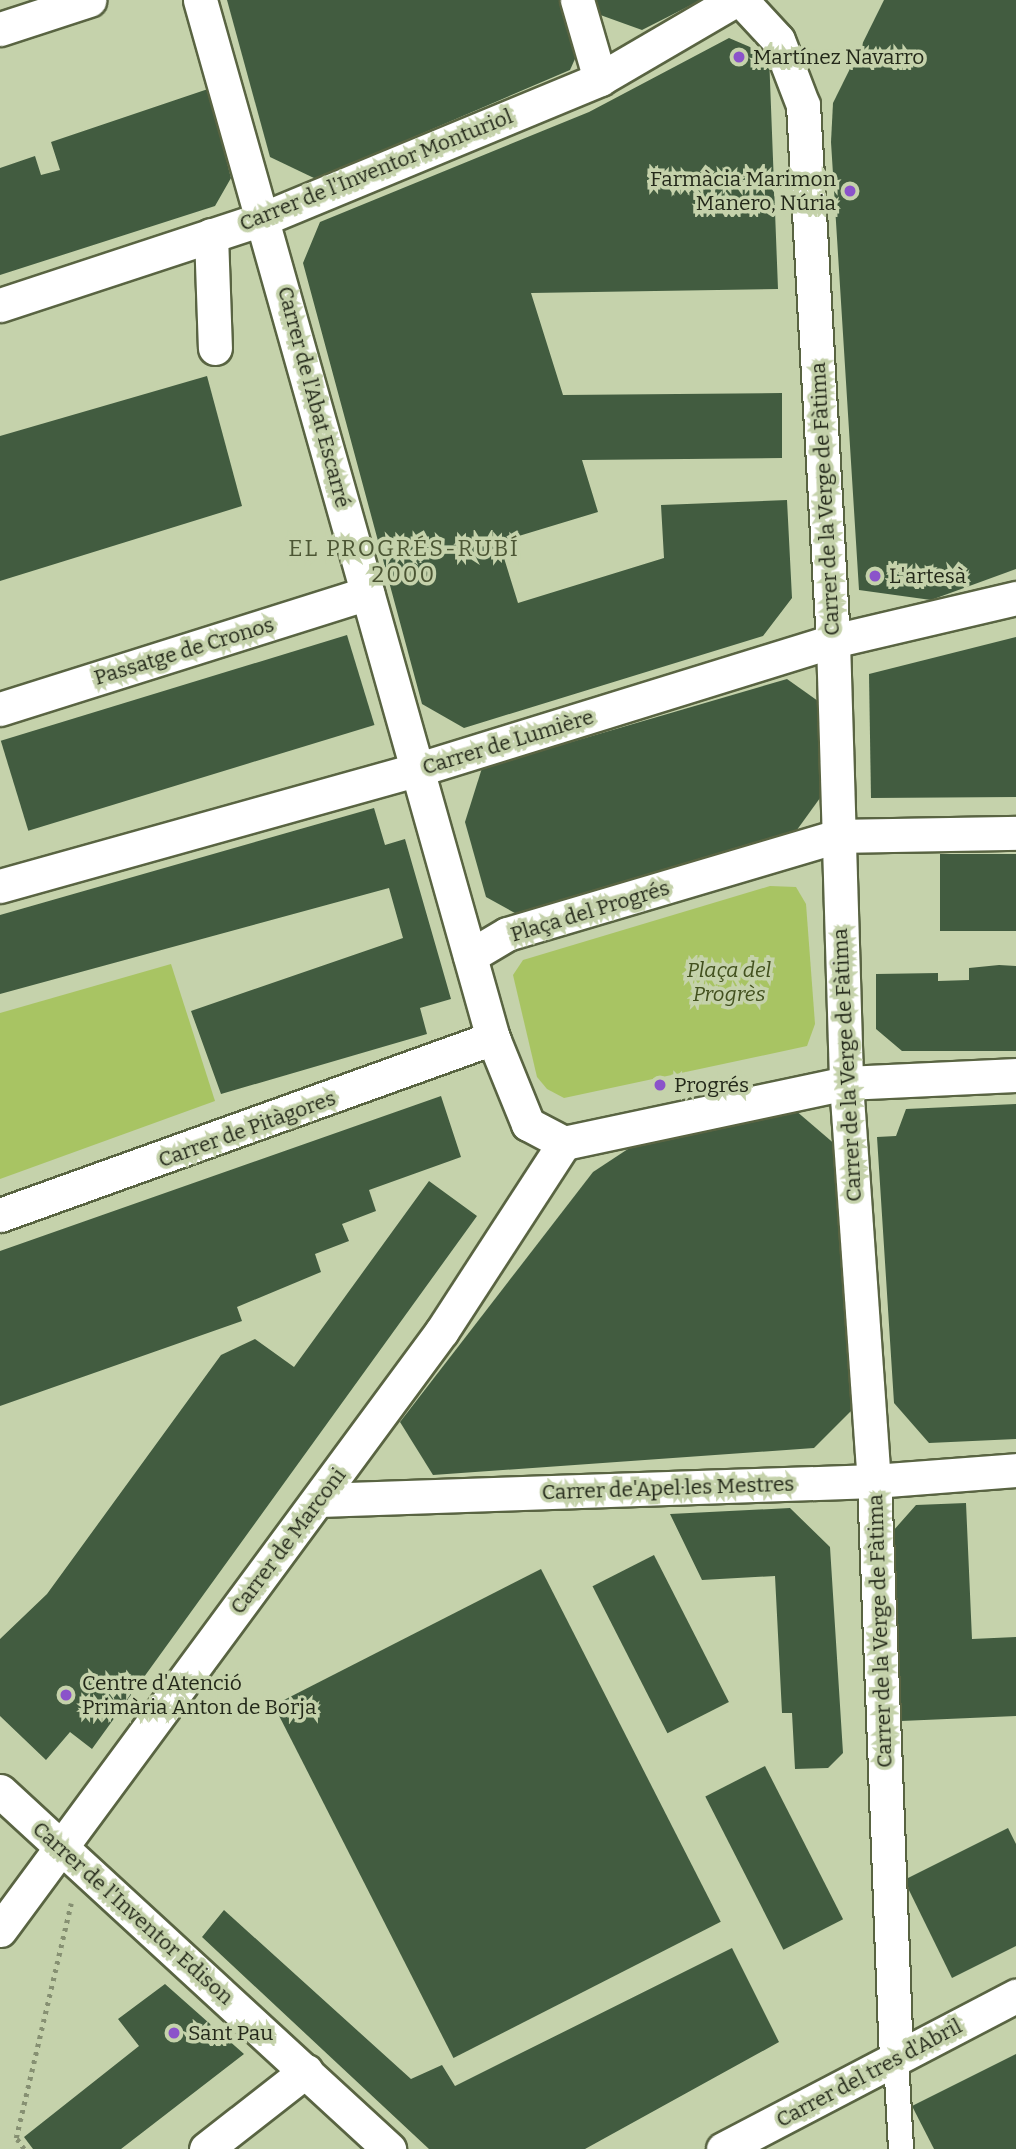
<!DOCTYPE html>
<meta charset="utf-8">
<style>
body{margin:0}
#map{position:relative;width:1016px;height:2149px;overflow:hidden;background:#c5d2ab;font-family:Bitter,serif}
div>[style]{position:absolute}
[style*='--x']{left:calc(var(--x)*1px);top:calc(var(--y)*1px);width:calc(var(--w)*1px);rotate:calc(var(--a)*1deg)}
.green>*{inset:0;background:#a8c463}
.building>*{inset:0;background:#425c40;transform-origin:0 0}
.path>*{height:4.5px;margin-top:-2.25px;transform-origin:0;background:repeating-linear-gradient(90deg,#869072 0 3.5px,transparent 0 8.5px)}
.roads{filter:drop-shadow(2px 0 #596442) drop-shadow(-2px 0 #596442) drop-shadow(0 2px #596442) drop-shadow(0 -2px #596442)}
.pedestrian>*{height:24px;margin:-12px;padding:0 12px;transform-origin:12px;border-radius:12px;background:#fff}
.minor>*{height:33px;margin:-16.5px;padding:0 16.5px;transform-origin:16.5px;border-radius:16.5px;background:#fff}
.dots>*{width:19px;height:19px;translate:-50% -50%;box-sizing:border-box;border:4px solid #c5d2ab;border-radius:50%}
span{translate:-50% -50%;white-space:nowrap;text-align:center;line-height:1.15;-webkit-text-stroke:7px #c5d2ab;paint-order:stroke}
.poi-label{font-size:21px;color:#24291a}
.left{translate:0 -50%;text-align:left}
.right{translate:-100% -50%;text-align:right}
.street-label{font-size:21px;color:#24291a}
.park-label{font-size:21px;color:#42501e;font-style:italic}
.neighbourhood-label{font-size:23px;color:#4c5634;letter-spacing:2px}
</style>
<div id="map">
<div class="green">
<i style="clip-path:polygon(770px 886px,796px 887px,806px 904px,815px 1024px,807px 1046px,564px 1098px,547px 1089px,537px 1077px,513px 975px,523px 960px)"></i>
<i style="clip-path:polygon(171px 964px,215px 1101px,0 1179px,0 1013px)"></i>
</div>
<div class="building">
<i style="clip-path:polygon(227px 0,570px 0,583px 41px,570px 70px,316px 179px,270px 157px)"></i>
<i style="clip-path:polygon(588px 0,701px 0,642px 30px,592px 12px)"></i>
<i style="clip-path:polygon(884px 0,1016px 0,1016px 569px,931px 600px,859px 590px,831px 142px,833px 103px)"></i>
<i style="clip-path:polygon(729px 38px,769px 55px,778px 289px,531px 293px,563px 395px,782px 393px,782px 458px,582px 460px,598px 512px,499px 542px,518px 603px,664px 558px,661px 505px,787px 500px,792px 598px,763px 636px,464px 728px,422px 704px,303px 263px,320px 222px,589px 112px)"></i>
<i style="clip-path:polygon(208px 89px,231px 178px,215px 206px,0 275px,0 168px,35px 156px,41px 175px,60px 170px,51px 142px)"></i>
<i style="clip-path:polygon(207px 376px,242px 506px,0 581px,0 436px)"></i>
<i style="left:347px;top:635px;width:94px;height:362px;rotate:73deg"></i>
<i style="clip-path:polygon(1016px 637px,1016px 797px,871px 798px,869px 674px)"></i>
<i style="clip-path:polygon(787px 679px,818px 701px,820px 798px,794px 834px,524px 918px,486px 897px,465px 822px,482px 768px)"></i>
<i style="clip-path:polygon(374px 808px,385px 845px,405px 839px,451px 999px,420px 1008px,427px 1034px,221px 1094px,191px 1011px,403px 938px,389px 888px,0 994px,0 915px)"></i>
<i style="left:1016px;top:854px;width:77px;height:76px;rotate:90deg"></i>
<i style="clip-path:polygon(999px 965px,1016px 966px,1016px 1051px,902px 1051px,876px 1029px,876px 974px,938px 973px,938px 981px,969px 980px,969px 968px)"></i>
<i style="clip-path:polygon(441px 1096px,461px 1157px,369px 1190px,376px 1211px,342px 1224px,349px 1241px,315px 1254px,321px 1272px,237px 1307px,242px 1321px,0 1406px,0 1251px)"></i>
<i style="clip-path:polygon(1016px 1104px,1016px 1439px,929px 1443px,894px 1403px,877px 1137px,896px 1136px,906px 1109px)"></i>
<i style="clip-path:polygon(795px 1110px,837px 1146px,851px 1411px,814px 1448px,433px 1475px,400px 1422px,593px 1172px,634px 1145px)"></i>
<i style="clip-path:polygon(429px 1181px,477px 1216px,92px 1749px,70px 1732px,46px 1760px,0 1716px,0 1639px,47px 1594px,221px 1355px,255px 1339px,294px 1367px)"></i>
<i style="clip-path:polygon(966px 1503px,972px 1639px,1016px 1637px,1016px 1716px,901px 1721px,893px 1531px,916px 1505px)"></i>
<i style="clip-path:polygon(790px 1508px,830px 1547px,843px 1753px,828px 1768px,795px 1769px,792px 1713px,782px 1713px,775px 1576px,702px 1580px,670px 1514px)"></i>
<i style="left:654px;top:1555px;width:165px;height:69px;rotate:63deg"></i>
<i style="left:541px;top:1569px;width:396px;height:300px;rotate:63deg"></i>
<i style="left:765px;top:1766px;width:172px;height:67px;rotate:63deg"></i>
<i style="clip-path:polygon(1008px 1828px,1016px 1844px,1016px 1946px,952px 1978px,904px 1880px)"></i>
<i style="clip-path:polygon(224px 1910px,411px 2079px,442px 2065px,455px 2086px,732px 1948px,779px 2042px,585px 2149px,429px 2149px,202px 1937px)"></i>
<i style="clip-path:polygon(165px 1984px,244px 2054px,121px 2149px,33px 2149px,24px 2137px,139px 2046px,118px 2019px)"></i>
<i style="clip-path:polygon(1016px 2054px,1016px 2149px,934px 2149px,912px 2106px)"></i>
</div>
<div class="path">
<i style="--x:24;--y:2149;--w:14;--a:-126"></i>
<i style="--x:16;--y:2138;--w:241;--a:-76.8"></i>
</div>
<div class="roads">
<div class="pedestrian">
<i style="--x:896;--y:2059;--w:90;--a:86.8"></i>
</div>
<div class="minor">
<i style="--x:200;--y:0;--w:1079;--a:74.24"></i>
<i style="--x:493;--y:1038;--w:93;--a:67.9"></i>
<i style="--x:528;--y:1124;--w:41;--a:27.8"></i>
<i style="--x:564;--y:1143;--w:288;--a:-12"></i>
<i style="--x:846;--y:1083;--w:170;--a:-2.7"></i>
<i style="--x:577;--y:0;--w:82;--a:73.8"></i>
<i style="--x:741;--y:0;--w:54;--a:47.2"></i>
<i style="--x:778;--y:40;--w:70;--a:69"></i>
<i style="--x:803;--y:105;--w:537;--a:86.8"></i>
<i style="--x:833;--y:641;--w:442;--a:88.3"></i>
<i style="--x:846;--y:1083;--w:399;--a:86"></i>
<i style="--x:874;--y:1481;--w:578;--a:87.82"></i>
<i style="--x:0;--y:29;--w:94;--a:-18"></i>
<i style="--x:211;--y:235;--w:113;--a:88"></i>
<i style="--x:0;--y:305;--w:279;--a:-18.2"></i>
<i style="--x:265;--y:218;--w:363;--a:-22.5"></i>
<i style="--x:600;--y:79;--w:156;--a:-30.3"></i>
<i style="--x:0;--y:709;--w:385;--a:-17.5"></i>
<i style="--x:0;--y:886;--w:432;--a:-15.6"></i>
<i style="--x:416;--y:770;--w:436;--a:-17.2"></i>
<i style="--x:833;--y:641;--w:188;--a:-13.2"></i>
<i style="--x:470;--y:956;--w:43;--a:-30.7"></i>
<i style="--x:507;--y:934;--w:344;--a:-16.5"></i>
<i style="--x:837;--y:836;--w:179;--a:-1"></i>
<i style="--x:0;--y:1215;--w:524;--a:-19.75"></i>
<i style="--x:319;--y:1500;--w:555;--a:-1.96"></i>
<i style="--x:874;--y:1481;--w:142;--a:-4.4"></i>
<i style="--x:0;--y:1791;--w:529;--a:42.62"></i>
<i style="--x:0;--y:1930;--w:744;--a:-53.58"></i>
<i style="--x:442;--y:1331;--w:224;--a:-57"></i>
<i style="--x:206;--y:2149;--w:127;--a:-38"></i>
<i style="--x:723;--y:2149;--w:331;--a:-27.6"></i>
</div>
</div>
<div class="dots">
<i style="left:739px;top:57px;background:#8b53ca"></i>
<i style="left:850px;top:191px;background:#8b53ca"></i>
<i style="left:875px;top:576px;background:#8b53ca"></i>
<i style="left:660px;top:1085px;background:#8b53ca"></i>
<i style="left:66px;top:1695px;background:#8b53ca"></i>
<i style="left:174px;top:2033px;background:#8b53ca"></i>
</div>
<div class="poi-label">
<span class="left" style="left:753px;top:57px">Martínez Navarro</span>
<span class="right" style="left:836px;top:191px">Farmàcia Marimon<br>Manero, Núria</span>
<span class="left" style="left:889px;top:576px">L'artesà</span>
<span class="left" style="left:674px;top:1085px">Progrés</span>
<span class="left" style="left:82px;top:1695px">Centre d'Atenció<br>Primària Anton de Borja</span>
<span class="left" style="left:188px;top:2033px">Sant Pau</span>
</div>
<div class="street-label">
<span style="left:376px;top:170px;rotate:-22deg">Carrer de l'Inventor Monturiol</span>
<span style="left:314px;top:397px;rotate:75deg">Carrer de l'Abat Escarré</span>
<span style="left:825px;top:499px;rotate:-93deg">Carrer de la Verge de Fàtima</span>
<span style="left:184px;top:651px;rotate:-17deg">Passatge de Cronos</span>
<span style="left:508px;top:742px;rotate:-17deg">Carrer de Lumière</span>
<span style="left:590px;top:911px;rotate:-17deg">Plaça del Progrés</span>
<span style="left:847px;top:1065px;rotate:-93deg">Carrer de la Verge de Fàtima</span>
<span style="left:247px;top:1129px;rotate:-20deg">Carrer de Pitàgores</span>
<span style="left:668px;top:1488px;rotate:-2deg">Carrer de'Apel·les Mestres</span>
<span style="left:288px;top:1541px;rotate:-53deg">Carrer de Marconi</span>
<span style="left:880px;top:1631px;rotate:-92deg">Carrer de la Verge de Fàtima</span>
<span style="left:133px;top:1913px;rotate:42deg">Carrer de l'Inventor Edison</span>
<span style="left:869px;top:2073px;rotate:-28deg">Carrer del tres d'Abril</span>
</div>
<div class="park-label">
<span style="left:729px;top:982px">Plaça del<br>Progrès</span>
</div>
<div class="neighbourhood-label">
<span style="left:404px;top:561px">EL PROGRÉS-RUBÍ<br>2000</span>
</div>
</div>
